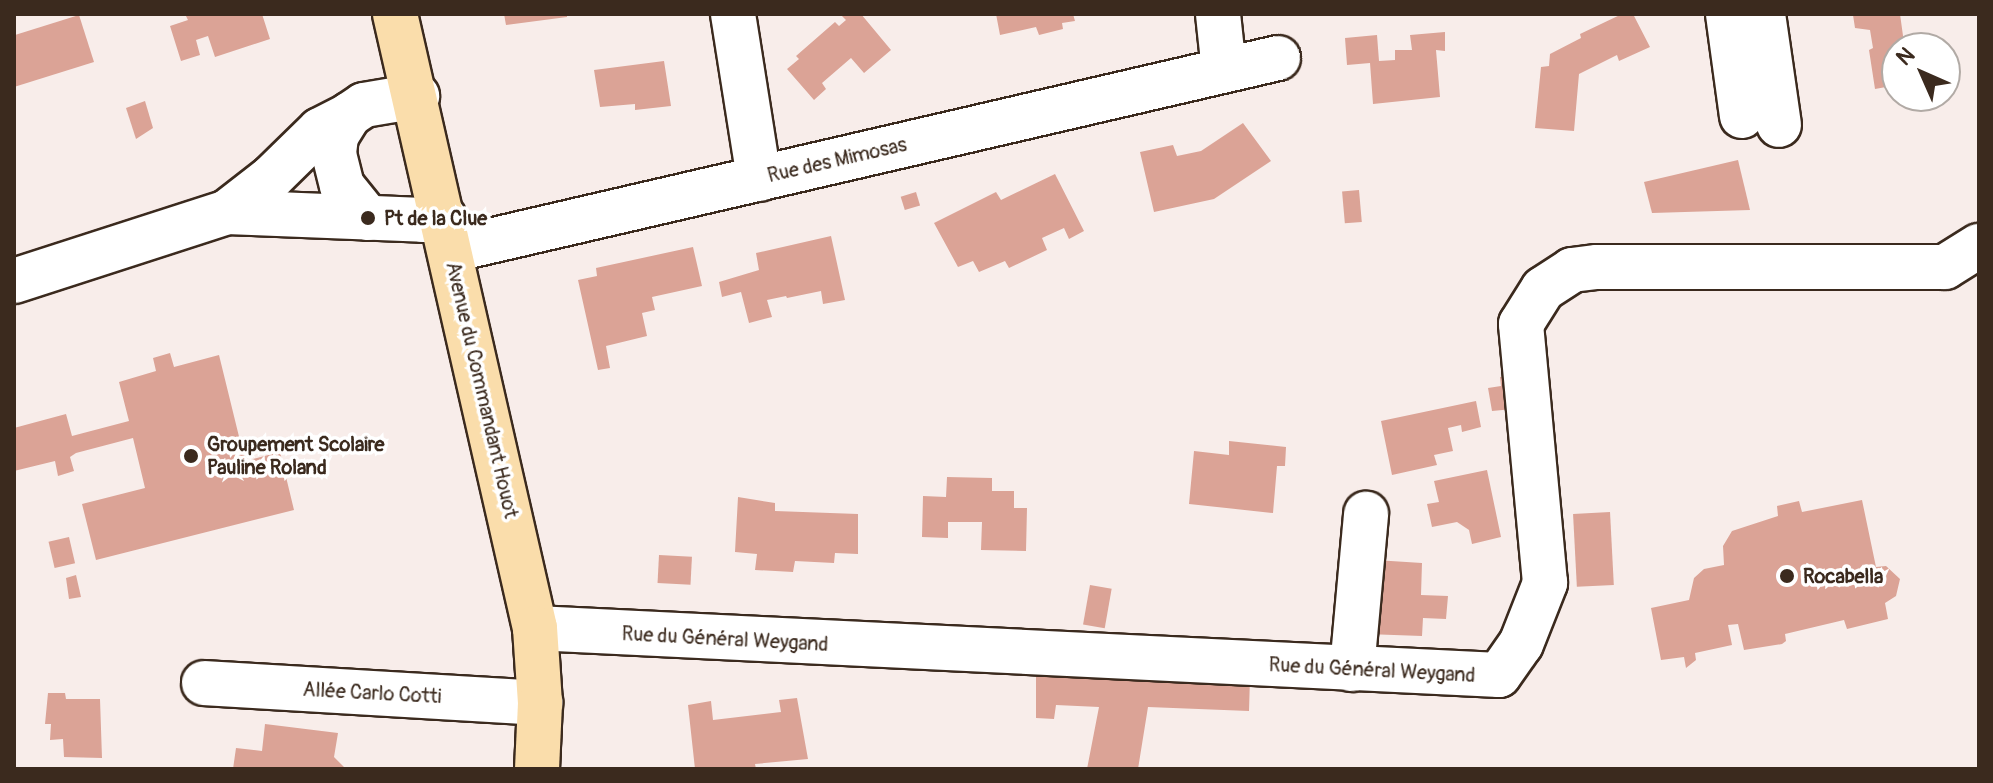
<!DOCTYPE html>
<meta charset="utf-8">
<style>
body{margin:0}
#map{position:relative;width:1993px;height:783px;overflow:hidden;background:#f8edea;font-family:Pangolin,sans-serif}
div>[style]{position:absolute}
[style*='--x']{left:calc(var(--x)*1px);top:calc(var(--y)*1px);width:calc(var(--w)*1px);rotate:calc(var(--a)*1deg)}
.building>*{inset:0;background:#dba396;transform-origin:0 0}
.roads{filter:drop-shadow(2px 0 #3b2a1e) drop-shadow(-2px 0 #3b2a1e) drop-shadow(0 2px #3b2a1e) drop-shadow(0 -2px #3b2a1e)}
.minor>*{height:44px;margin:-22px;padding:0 22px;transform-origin:22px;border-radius:22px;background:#fff}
.major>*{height:44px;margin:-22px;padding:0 22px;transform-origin:22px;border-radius:22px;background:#faddab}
.dots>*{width:22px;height:22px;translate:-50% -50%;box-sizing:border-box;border:4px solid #fff;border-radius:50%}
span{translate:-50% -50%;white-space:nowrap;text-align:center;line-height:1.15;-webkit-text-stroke:7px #fff;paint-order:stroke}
.street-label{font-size:20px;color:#3b2a1e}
.poi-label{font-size:20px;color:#3b2a1e;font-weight:700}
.left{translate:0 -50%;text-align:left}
.frame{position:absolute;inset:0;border:16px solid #3b2a1e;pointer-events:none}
.north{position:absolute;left:1881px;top:32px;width:80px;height:80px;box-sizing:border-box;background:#fff;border:2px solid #b1aaa5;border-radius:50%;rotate:315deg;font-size:22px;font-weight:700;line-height:32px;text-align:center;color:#3b2a1e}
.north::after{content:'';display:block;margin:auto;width:28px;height:36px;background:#3b2a1e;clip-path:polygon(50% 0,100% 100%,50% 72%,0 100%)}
</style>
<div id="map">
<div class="building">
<i style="clip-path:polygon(185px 14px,262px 14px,270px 39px,215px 57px,208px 36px,196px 40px,200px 55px,181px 61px,170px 26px,188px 20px)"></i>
<i style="clip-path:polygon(504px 14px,567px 14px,567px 17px,506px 25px)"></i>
<i style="clip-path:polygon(840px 14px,861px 14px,891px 50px,864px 73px,851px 58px,822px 83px,826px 89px,814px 100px,787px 69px,799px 59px,796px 56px,835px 22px,839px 26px,846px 20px)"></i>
<i style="clip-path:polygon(996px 14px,1073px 14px,1075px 21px,1062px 23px,1063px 29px,1039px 35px,1036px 27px,1000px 35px)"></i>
<i style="clip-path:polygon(1622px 14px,1633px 14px,1650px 47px,1619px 61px,1617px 55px,1579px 74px,1574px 131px,1535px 128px,1541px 67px,1549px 66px,1550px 54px,1581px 38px,1580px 34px)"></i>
<i style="clip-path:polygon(1900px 14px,1904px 43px,1909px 48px,1897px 48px,1897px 85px,1875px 89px,1869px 50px,1873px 48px,1870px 30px,1855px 28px,1853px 15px)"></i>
<i style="clip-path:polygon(79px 15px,94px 62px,14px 87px,15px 35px)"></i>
<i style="clip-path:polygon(1445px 32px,1445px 51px,1436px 50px,1440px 97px,1373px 104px,1370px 63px,1347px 65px,1345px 38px,1377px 35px,1379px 61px,1395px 60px,1395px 50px,1412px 50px,1410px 35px)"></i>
<i style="clip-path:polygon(664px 61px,671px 106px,635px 110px,635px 104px,600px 107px,594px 70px)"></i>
<i style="clip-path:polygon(145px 101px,153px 128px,136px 139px,126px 108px)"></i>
<i style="clip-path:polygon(1243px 123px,1271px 161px,1214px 199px,1154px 212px,1140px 152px,1173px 145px,1177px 156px,1201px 151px)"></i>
<i style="clip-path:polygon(1738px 160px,1750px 210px,1652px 213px,1644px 182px)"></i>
<i style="clip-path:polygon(1055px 174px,1084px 231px,1069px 239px,1064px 228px,1042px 238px,1047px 250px,1009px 268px,1005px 261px,979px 272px,973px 261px,958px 267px,934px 223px,996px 192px,1001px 200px)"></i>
<i style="left:1359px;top:190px;width:32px;height:17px;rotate:85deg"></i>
<i style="left:916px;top:192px;width:14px;height:16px;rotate:73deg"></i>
<i style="clip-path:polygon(831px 236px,845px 300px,823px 304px,821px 291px,787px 298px,786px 296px,767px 300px,772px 317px,749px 323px,741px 292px,722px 297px,719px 282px,759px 270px,756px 253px)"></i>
<i style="clip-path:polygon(693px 247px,702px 286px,652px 297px,655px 310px,642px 313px,647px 336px,606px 346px,610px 368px,598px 370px,578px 280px,597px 276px,596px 268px)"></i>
<i style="clip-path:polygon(170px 353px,174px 367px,219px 355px,245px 461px,280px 452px,294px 510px,96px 560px,82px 504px,145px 488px,133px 438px,76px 453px,70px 457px,74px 471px,58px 476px,55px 461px,14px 471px,14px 428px,66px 414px,72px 436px,129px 421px,119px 382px,156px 371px,153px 358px)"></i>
<i style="clip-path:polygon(1510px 376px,1513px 409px,1492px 411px,1488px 388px,1501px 386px,1500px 377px)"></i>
<i style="clip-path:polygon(1476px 401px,1481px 427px,1462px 432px,1461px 425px,1448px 428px,1453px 451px,1434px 455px,1437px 465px,1392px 475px,1381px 421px)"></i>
<i style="clip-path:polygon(1229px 441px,1286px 447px,1285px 466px,1277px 466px,1273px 513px,1189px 504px,1194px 451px,1229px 455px)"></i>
<i style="clip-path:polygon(1487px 470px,1501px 537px,1472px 544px,1469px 530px,1457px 522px,1432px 527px,1427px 504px,1439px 502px,1434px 481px)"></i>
<i style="clip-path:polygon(947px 477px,992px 478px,992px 491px,1014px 491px,1014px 508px,1027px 508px,1026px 551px,981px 550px,982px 522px,948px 522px,948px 538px,922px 537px,923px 496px,946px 497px)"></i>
<i style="clip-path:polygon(738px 497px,775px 503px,775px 511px,858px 514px,858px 554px,835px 553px,834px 563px,795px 561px,793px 572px,755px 570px,757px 554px,735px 552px)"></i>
<i style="clip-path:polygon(1862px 500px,1876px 567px,1886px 566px,1900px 579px,1896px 596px,1885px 603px,1888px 619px,1847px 629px,1844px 620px,1785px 634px,1786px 641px,1782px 644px,1744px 650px,1738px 624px,1728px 625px,1732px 645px,1695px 653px,1696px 660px,1686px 668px,1684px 657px,1661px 660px,1651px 608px,1689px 600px,1694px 578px,1704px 569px,1724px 565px,1723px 546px,1732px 531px,1778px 516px,1777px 506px,1799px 501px,1802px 512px)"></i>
<i style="left:1610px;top:512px;width:73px;height:37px;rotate:87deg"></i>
<i style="left:69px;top:537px;width:27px;height:21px;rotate:77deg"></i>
<i style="left:659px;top:555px;width:33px;height:28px;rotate:3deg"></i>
<i style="clip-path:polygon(1375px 560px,1422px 563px,1421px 595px,1448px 596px,1446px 619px,1423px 618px,1422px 636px,1366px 634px)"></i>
<i style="clip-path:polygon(76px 575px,81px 597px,69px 599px,66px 578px)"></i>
<i style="left:1090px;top:585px;width:22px;height:40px;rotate:10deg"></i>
<i style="clip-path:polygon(1036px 667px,1250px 678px,1249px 711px,1148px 707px,1138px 769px,1087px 769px,1099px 707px,1056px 705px,1054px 719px,1036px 718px)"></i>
<i style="clip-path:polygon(48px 693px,65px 693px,66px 699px,100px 699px,102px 758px,64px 757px,63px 739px,50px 740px,51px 724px,45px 724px)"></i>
<i style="clip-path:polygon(797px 698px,808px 759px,755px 764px,756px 769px,695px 769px,688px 705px,711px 701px,713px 720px,781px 712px,779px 700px)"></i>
<i style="clip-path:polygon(265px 724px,338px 733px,334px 757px,346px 769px,233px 769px,236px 748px,262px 751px)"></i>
</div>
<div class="roads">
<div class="minor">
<i style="--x:733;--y:14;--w:167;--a:81"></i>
<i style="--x:1218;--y:14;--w:56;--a:83.9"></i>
<i style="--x:1728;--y:14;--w:103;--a:82.2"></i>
<i style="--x:1763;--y:14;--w:112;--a:81.8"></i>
<i style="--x:227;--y:212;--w:57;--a:-37.9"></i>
<i style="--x:272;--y:177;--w:67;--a:-44.4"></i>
<i style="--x:320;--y:130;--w:33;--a:-27"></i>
<i style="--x:368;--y:218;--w:41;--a:-129.1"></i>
<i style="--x:342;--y:186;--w:34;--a:-104"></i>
<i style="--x:334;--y:153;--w:17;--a:-83"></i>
<i style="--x:336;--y:136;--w:25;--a:-58"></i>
<i style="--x:349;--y:115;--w:18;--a:-34"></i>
<i style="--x:364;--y:105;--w:54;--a:-9.6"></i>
<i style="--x:451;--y:250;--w:849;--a:-13.07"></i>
<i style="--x:14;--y:281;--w:224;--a:-17.9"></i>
<i style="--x:227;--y:212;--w:196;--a:2.3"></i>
<i style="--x:423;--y:220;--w:21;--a:-8"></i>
<i style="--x:535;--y:628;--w:965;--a:2.79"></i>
<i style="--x:1499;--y:675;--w:38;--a:-55"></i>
<i style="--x:1521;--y:644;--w:66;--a:-68.5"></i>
<i style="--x:1545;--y:583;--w:260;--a:-95.3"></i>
<i style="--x:1521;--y:324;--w:41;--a:-57.8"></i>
<i style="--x:1543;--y:289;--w:35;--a:-33"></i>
<i style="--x:1572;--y:270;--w:25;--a:-7"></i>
<i style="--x:1597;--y:267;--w:348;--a:0"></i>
<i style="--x:1945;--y:267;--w:40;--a:-32"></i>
<i style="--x:1352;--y:669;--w:156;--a:-84.8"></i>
<i style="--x:204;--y:683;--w:337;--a:3.4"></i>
</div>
<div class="major">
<i style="--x:395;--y:14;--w:630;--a:77.16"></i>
<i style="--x:535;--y:628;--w:75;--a:86.2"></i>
<i style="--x:540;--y:703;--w:66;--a:92.6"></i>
</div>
</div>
<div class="dots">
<i style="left:368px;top:218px;background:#3b2a1e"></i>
<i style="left:191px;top:456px;background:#3b2a1e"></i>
<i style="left:1787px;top:576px;background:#3b2a1e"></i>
</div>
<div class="street-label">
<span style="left:837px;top:160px;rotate:-13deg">Rue des Mimosas</span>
<span style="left:482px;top:390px;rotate:77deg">Avenue du Commandant Houot</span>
<span style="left:725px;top:639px;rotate:3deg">Rue du Général Weygand</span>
<span style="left:1372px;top:670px;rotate:3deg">Rue du Général Weygand</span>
<span style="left:372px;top:693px;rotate:3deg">Allée Carlo Cotti</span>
</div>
<div class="poi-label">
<span class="left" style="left:384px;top:218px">Pt de la Clue</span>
<span class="left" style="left:207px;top:456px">Groupement Scolaire<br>Pauline Roland</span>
<span class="left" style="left:1803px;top:576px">Rocabella</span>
</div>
<div class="frame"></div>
<div class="north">N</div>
</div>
